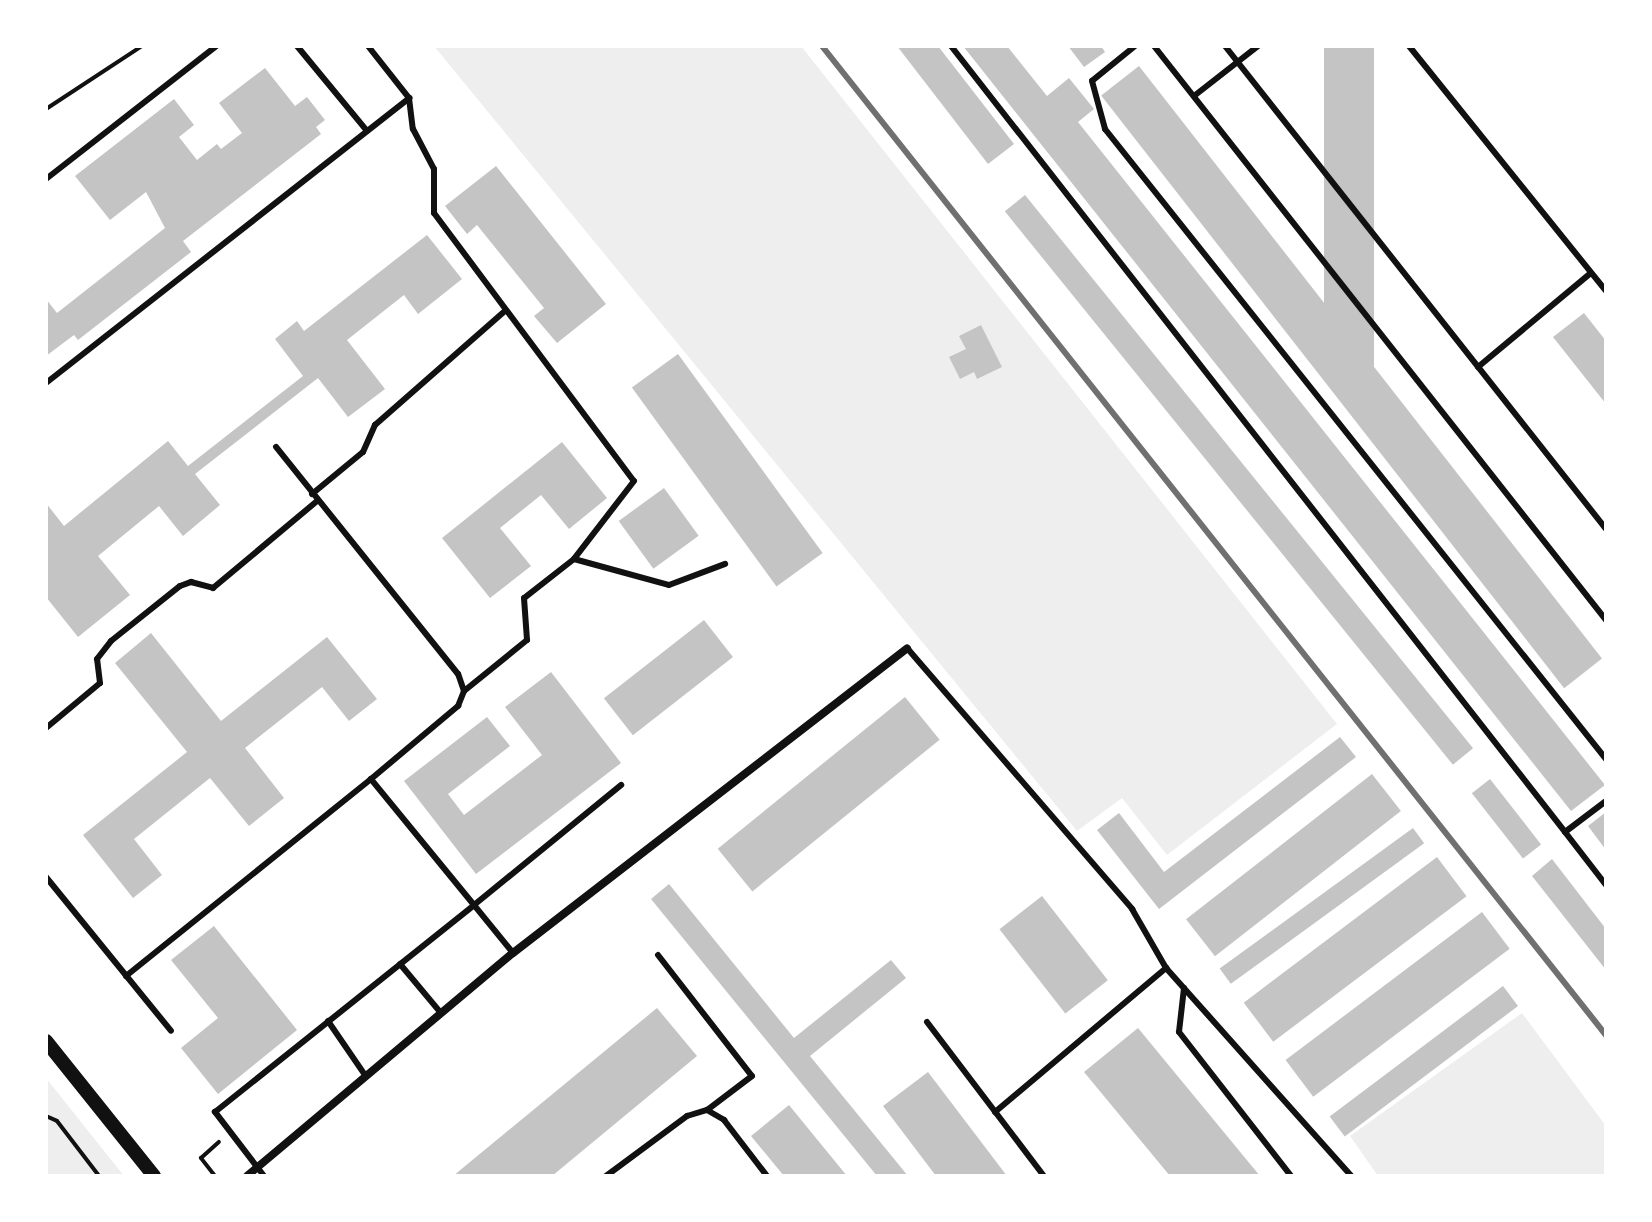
<!DOCTYPE html>
<style>
body{margin:0}
#map{position:relative;width:1652px;height:1222px;overflow:hidden;background:#fff;font-family:Helvetica,sans-serif}
div>[style]{position:absolute}
[style*='--x']{left:calc(var(--x)*1px);top:calc(var(--y)*1px);width:calc(var(--w)*1px);rotate:calc(var(--a)*1deg)}
.green>*{inset:0;background:#eee}
.building>*{inset:0;background:#c4c4c4;transform-origin:0 0}
.path>*{height:4px;margin:-2px;padding:0 2px;transform-origin:2px;border-radius:2px;background:#111}
.service>*{height:6px;margin:-3px;padding:0 3px;transform-origin:3px;border-radius:3px;background:#111}
.minor>*{height:8px;margin:-4px;padding:0 4px;transform-origin:4px;border-radius:4px;background:#111}
.tertiary>*{height:14px;margin:-7px;padding:0 7px;transform-origin:7px;border-radius:7px;background:#111}
.rail>*{height:6px;margin:-3px;padding:0 3px;transform-origin:3px;border-radius:3px;background:#707070}
span{translate:-50% -50%;white-space:nowrap;text-align:center;line-height:1.15;-webkit-text-stroke:8px #fff;paint-order:stroke}
.frame{position:absolute;inset:0;border:48px solid #fff;pointer-events:none}
</style>
<div id="map">
<div class="green">
<i style="clip-path:polygon(434px 46px,801px 46px,1337px 724px,1167px 855px,1122px 798px,1077px 831px)"></i>
<i style="clip-path:polygon(1522px 1013px,1606px 1126px,1606px 1176px,1378px 1176px,1350px 1136px)"></i>
<i style="clip-path:polygon(46px 1078px,124px 1176px,46px 1176px)"></i>
</div>
<div class="building">
<i style="clip-path:polygon(897px 46px,938px 46px,1014px 144px,988px 164px)"></i>
<i style="clip-path:polygon(963px 46px,1007px 46px,1047px 96px,1069px 78px,1094px 109px,1078px 122px,1605px 785px,1571px 811px)"></i>
<i style="clip-path:polygon(1068px 46px,1101px 46px,1105px 52px,1084px 67px)"></i>
<i style="left:1324px;top:46px;width:50px;height:322px"></i>
<i style="left:1139px;top:66px;width:752px;height:48px;rotate:52deg"></i>
<i style="clip-path:polygon(265px 68px,295px 106px,307px 97px,325px 120px,316px 127px,321px 134px,183px 241px,191px 252px,78px 340px,74px 335px,46px 356px,46px 299px,57px 313px,165px 228px,146px 192px,110px 220px,75px 176px,174px 99px,194px 125px,179px 137px,197px 160px,217px 144px,221px 149px,242px 133px,219px 103px)"></i>
<i style="clip-path:polygon(496px 166px,606px 304px,557px 343px,534px 316px,544px 308px,477px 225px,467px 234px,445px 206px)"></i>
<i style="left:1025px;top:195px;width:712px;height:26px;rotate:51deg"></i>
<i style="clip-path:polygon(427px 235px,462px 279px,418px 314px,404px 295px,347px 340px,385px 389px,348px 417px,318px 378px,195px 474px,220px 505px,183px 536px,159px 506px,98px 556px,130px 595px,78px 637px,46px 597px,46px 503px,64px 526px,168px 441px,188px 466px,303px 376px,275px 339px,297px 321px,304px 331px)"></i>
<i style="clip-path:polygon(1584px 313px,1606px 341px,1606px 404px,1553px 337px)"></i>
<i style="clip-path:polygon(981px 325px,1002px 367px,977px 379px,974px 372px,960px 379px,949px 357px,966px 349px,959px 336px)"></i>
<i style="left:678px;top:354px;width:246px;height:57px;rotate:54deg"></i>
<i style="clip-path:polygon(562px 442px,607px 498px,569px 529px,541px 495px,500px 528px,531px 566px,490px 598px,442px 538px)"></i>
<i style="left:664px;top:488px;width:59px;height:56px;rotate:54deg"></i>
<i style="left:704px;top:620px;width:47px;height:127px;rotate:52deg"></i>
<i style="clip-path:polygon(151px 633px,221px 721px,327px 637px,377px 699px,349px 721px,322px 687px,245px 748px,284px 798px,249px 826px,210px 778px,134px 839px,162px 875px,133px 898px,83px 835px,187px 752px,115px 663px)"></i>
<i style="clip-path:polygon(551px 672px,621px 763px,476px 874px,404px 781px,487px 717px,510px 746px,448px 794px,464px 815px,542px 755px,505px 707px)"></i>
<i style="left:905px;top:697px;width:55px;height:241px;rotate:51deg"></i>
<i style="clip-path:polygon(1340px 737px,1356px 757px,1159px 909px,1097px 830px,1119px 813px,1164px 872px)"></i>
<i style="left:1372px;top:774px;width:47px;height:236px;rotate:52deg"></i>
<i style="left:1490px;top:779px;width:83px;height:23px;rotate:52deg"></i>
<i style="clip-path:polygon(1606px 812px,1606px 850px,1588px 826px)"></i>
<i style="left:1413px;top:828px;width:19px;height:239px;rotate:54deg"></i>
<i style="left:1437px;top:857px;width:49px;height:242px;rotate:53deg"></i>
<i style="clip-path:polygon(1552px 859px,1606px 929px,1606px 970px,1532px 876px)"></i>
<i style="clip-path:polygon(669px 884px,794px 1038px,891px 960px,906px 978px,810px 1056px,908px 1176px,877px 1176px,651px 899px)"></i>
<i style="left:1042px;top:896px;width:107px;height:54px;rotate:52deg"></i>
<i style="left:1482px;top:912px;width:46px;height:246px;rotate:53deg"></i>
<i style="clip-path:polygon(214px 926px,297px 1030px,218px 1094px,181px 1048px,218px 1018px,171px 960px)"></i>
<i style="left:1503px;top:986px;width:25px;height:217px;rotate:53deg"></i>
<i style="clip-path:polygon(657px 1008px,697px 1056px,552px 1176px,453px 1176px)"></i>
<i style="clip-path:polygon(1138px 1028px,1260px 1176px,1170px 1176px,1084px 1072px)"></i>
<i style="clip-path:polygon(928px 1072px,1007px 1176px,936px 1176px,883px 1106px)"></i>
<i style="clip-path:polygon(789px 1105px,847px 1176px,784px 1176px,751px 1136px)"></i>
</div>
<div class="path">
<i style="--x:46;--y:109;--w:115;--a:-33.3"></i>
<i style="--x:46;--y:1116;--w:12;--a:24"></i>
<i style="--x:57;--y:1121;--w:69;--a:52.6"></i>
<i style="--x:215;--y:1176;--w:23;--a:-128"></i>
<i style="--x:201;--y:1158;--w:24;--a:-42"></i>
</div>
<div class="service">
<i style="--x:297;--y:46;--w:110;--a:50.5"></i>
<i style="--x:368;--y:46;--w:66;--a:51.7"></i>
<i style="--x:409;--y:98;--w:31;--a:83"></i>
<i style="--x:413;--y:129;--w:45;--a:62.3"></i>
<i style="--x:434;--y:169;--w:44;--a:90"></i>
<i style="--x:434;--y:213;--w:334;--a:53.3"></i>
<i style="--x:634;--y:481;--w:98;--a:127.6"></i>
<i style="--x:574;--y:559;--w:63;--a:142"></i>
<i style="--x:524;--y:598;--w:42;--a:85.9"></i>
<i style="--x:527;--y:640;--w:81;--a:141"></i>
<i style="--x:951;--y:46;--w:997;--a:52"></i>
<i style="--x:1565;--y:832;--w:51;--a:-37.1"></i>
<i style="--x:1135;--y:46;--w:55;--a:140.9"></i>
<i style="--x:1092;--y:81;--w:50;--a:74.8"></i>
<i style="--x:1105;--y:129;--w:805;--a:51.51"></i>
<i style="--x:1154;--y:46;--w:731;--a:51.78"></i>
<i style="--x:1225;--y:46;--w:615;--a:51.73"></i>
<i style="--x:1409;--y:46;--w:314;--a:51.2"></i>
<i style="--x:1194;--y:96;--w:81;--a:-38"></i>
<i style="--x:46;--y:179;--w:216;--a:-38"></i>
<i style="--x:1478;--y:367;--w:147;--a:-39.8"></i>
<i style="--x:46;--y:383;--w:462;--a:-38.1"></i>
<i style="--x:312;--y:494;--w:66;--a:-39.5"></i>
<i style="--x:363;--y:452;--w:30;--a:-66"></i>
<i style="--x:375;--y:425;--w:174;--a:-41.3"></i>
<i style="--x:574;--y:559;--w:98;--a:15.3"></i>
<i style="--x:669;--y:585;--w:60;--a:-20.6"></i>
<i style="--x:907;--y:648;--w:345;--a:49.2"></i>
<i style="--x:1132;--y:909;--w:68;--a:60"></i>
<i style="--x:1166;--y:968;--w:278;--a:48.3"></i>
<i style="--x:46;--y:728;--w:70;--a:-39.8"></i>
<i style="--x:100;--y:683;--w:24;--a:-97"></i>
<i style="--x:97;--y:659;--w:23;--a:-52"></i>
<i style="--x:111;--y:641;--w:88;--a:-38.6"></i>
<i style="--x:180;--y:586;--w:12;--a:-20"></i>
<i style="--x:191;--y:582;--w:23;--a:15"></i>
<i style="--x:213;--y:588;--w:136;--a:-39.9"></i>
<i style="--x:1565;--y:832;--w:67;--a:52.3"></i>
<i style="--x:46;--y:877;--w:198;--a:50.9"></i>
<i style="--x:513;--y:953;--w:62;--a:-129.1"></i>
<i style="--x:474;--y:905;--w:190;--a:-39.2"></i>
<i style="--x:658;--y:955;--w:153;--a:52.2"></i>
<i style="--x:752;--y:1076;--w:56;--a:142.9"></i>
<i style="--x:400;--y:964;--w:64;--a:50.1"></i>
<i style="--x:126;--y:976;--w:314;--a:-38.8"></i>
<i style="--x:1184;--y:988;--w:44;--a:96.5"></i>
<i style="--x:1179;--y:1032;--w:182;--a:52.1"></i>
<i style="--x:328;--y:1021;--w:65;--a:55.6"></i>
<i style="--x:927;--y:1022;--w:193;--a:52.8"></i>
<i style="--x:995;--y:1112;--w:224;--a:-40.1"></i>
<i style="--x:264;--y:1176;--w:81;--a:-127.4"></i>
<i style="--x:215;--y:1112;--w:332;--a:-38.6"></i>
<i style="--x:474;--y:905;--w:163;--a:-129.3"></i>
<i style="--x:371;--y:779;--w:114;--a:-40"></i>
<i style="--x:458;--y:706;--w:16;--a:-68"></i>
<i style="--x:464;--y:691;--w:18;--a:-109"></i>
<i style="--x:458;--y:674;--w:291;--a:-128.7"></i>
<i style="--x:606;--y:1176;--w:101;--a:-36.5"></i>
<i style="--x:687;--y:1116;--w:21;--a:-17"></i>
<i style="--x:707;--y:1110;--w:20;--a:30"></i>
<i style="--x:724;--y:1120;--w:71;--a:52.5"></i>
</div>
<div class="minor">
<i style="--x:247;--y:1176;--w:347;--a:-40"></i>
<i style="--x:513;--y:953;--w:498;--a:-37.7"></i>
</div>
<div class="tertiary">
<i style="--x:46;--y:1041;--w:173;--a:51.3"></i>
</div>
<div class="rail">
<i style="--x:822;--y:46;--w:1262;--a:51.6"></i>
</div>
<div class="frame"></div>
</div>
